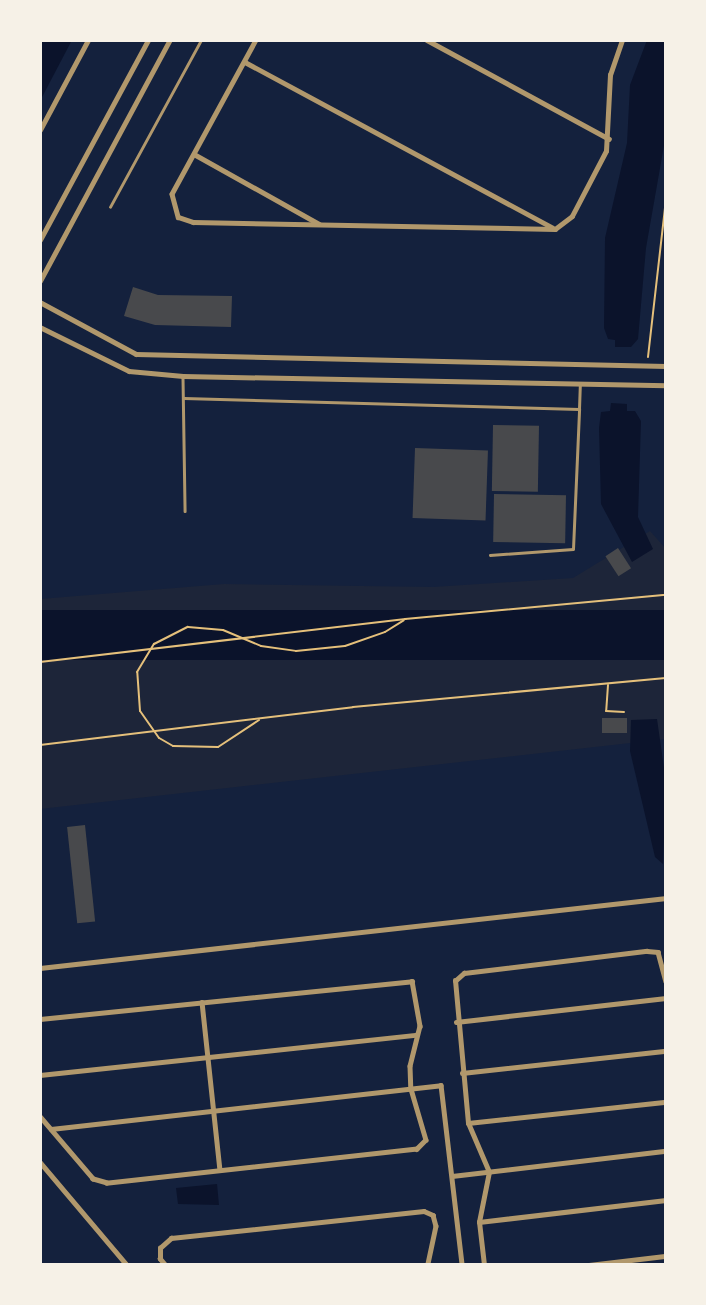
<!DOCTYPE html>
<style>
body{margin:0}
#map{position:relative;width:706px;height:1305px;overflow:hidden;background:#14213d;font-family:Signika,sans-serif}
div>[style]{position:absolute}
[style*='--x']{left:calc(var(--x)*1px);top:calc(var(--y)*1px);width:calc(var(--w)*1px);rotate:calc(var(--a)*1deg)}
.green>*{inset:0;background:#1d2539}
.water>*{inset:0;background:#0b132b;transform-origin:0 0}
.building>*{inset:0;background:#48494c;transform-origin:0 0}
.path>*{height:2px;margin:-1px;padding:0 1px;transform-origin:1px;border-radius:1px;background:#e5c07b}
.service>*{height:2.5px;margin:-1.25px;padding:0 1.25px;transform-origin:1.25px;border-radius:1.25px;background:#b1986c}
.minor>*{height:4.5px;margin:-2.25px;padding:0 2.25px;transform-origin:2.25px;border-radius:2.25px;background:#b1986c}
span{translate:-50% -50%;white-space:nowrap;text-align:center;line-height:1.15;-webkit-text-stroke:5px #f6f1e7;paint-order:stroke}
.frame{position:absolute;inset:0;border:42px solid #f6f1e7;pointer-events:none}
</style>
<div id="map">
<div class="green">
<i style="clip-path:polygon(650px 531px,666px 549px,666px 739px,40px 809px,40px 599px,224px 584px,433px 587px,573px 578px)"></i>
</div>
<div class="water">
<i style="clip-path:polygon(40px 40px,72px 40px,40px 101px)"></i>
<i style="clip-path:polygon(647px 40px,666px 40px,666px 134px,646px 248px,638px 339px,631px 347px,615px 347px,615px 340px,608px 339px,604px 328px,605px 238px,627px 143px,630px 85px)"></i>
<i style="clip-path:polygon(611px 403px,627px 404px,627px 411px,635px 411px,641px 421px,638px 517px,653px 549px,632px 562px,601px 504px,599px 428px,601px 412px,610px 411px)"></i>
<i style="left:666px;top:610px;width:50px;height:630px;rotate:90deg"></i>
<i style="clip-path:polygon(657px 719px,666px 782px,663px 864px,655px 857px,630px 751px,631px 720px)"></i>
<i style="clip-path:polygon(217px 1184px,219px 1205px,178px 1204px,176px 1188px)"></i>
</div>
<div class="building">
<i style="clip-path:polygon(133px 287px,158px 295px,232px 296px,231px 327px,155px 325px,124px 316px)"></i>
<i style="left:493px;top:425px;width:46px;height:66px;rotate:1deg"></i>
<i style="left:415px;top:448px;width:73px;height:70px;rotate:2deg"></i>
<i style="left:494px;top:494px;width:72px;height:48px;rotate:1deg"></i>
<i style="left:618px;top:548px;width:24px;height:15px;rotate:57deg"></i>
<i style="left:627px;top:718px;width:15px;height:25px;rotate:90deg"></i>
<i style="left:85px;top:825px;width:97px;height:18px;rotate:84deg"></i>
</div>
<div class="path">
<i style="--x:648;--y:357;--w:160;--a:-83.5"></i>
<i style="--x:40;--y:662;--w:368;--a:-6.7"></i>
<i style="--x:405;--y:619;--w:262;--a:-5.3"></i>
<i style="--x:608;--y:685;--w:26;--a:94"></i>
<i style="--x:606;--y:711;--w:18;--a:3"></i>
<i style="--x:259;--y:720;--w:49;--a:146.6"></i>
<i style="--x:218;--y:747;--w:45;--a:-178.7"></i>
<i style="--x:173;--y:746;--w:16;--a:-150"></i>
<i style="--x:159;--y:738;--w:33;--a:-125"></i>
<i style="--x:140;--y:711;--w:39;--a:-94"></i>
<i style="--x:137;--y:672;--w:33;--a:-59"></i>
<i style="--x:154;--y:644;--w:38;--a:-27"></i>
<i style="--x:188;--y:627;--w:35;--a:5"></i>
<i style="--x:223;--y:630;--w:41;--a:22.8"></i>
<i style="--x:261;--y:646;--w:35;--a:8"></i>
<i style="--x:296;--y:651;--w:49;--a:-5.8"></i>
<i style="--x:345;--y:646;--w:42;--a:-19.3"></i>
<i style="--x:385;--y:632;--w:22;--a:-32"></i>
<i style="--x:40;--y:745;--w:315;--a:-6.9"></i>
<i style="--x:353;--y:707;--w:314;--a:-5.3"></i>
</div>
<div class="service">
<i style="--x:110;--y:207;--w:190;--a:-61.4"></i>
<i style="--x:183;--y:378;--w:133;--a:89.1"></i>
<i style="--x:184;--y:398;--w:395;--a:1.6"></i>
<i style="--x:579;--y:409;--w:24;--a:-88"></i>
<i style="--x:490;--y:555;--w:83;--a:-4.1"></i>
<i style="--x:573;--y:549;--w:140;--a:-87.5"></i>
</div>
<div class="minor">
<i style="--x:256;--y:40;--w:175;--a:118.6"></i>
<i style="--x:172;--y:194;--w:24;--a:75"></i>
<i style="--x:178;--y:217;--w:16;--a:18"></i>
<i style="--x:193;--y:222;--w:362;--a:1.1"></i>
<i style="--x:555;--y:229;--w:21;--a:-37"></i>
<i style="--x:572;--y:216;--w:73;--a:-62.4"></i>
<i style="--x:606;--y:151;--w:76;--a:-87"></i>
<i style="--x:610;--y:75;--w:37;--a:-71"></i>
<i style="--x:427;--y:40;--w:207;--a:28.5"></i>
<i style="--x:245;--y:62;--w:349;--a:28.3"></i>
<i style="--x:40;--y:130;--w:102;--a:-61.9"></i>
<i style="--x:194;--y:154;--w:143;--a:29.2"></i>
<i style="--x:40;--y:240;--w:227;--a:-61.6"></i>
<i style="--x:40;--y:281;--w:274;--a:-61.7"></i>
<i style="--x:40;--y:302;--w:109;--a:28.4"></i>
<i style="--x:136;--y:354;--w:530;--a:1.3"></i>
<i style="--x:40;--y:327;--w:99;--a:26.3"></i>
<i style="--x:129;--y:371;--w:54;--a:5.3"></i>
<i style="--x:183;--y:376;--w:483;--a:1.1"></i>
<i style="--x:40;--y:968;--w:630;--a:-6.38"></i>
<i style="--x:202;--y:1002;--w:169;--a:83.9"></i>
<i style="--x:40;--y:1019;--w:374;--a:-5.8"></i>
<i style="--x:412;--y:981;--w:46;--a:79.9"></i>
<i style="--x:420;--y:1026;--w:41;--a:104"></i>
<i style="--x:410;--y:1066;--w:23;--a:88"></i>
<i style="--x:411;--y:1089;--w:53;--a:73.6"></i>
<i style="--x:426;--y:1140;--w:13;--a:135"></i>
<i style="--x:417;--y:1149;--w:312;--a:173.7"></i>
<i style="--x:107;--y:1183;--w:15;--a:-164"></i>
<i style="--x:93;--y:1179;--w:82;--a:-130.5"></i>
<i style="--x:456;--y:1022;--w:211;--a:-6.5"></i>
<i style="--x:462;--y:1073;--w:205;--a:-6.2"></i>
<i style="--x:40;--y:1075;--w:377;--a:-6.1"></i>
<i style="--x:468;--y:1123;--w:199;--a:-6.1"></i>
<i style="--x:51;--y:1129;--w:392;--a:-6.4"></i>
<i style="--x:441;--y:1085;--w:181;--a:83.3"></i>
<i style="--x:40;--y:1162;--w:135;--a:49.8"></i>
<i style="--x:452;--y:1176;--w:215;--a:-6.7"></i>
<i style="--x:479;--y:1222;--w:188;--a:-6.7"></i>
<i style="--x:165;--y:1265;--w:8;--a:-130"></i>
<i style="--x:160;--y:1259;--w:11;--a:-90"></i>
<i style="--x:160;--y:1248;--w:15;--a:-42"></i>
<i style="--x:171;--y:1238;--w:254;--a:-6.1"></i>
<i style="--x:424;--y:1211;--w:10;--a:24"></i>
<i style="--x:433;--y:1215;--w:11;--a:75"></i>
<i style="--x:436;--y:1226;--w:40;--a:102"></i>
<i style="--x:484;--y:1265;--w:43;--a:-96.6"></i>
<i style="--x:479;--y:1222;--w:51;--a:-78.7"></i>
<i style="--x:489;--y:1172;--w:53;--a:-113.2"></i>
<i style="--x:468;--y:1123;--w:143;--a:-95.2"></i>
<i style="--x:455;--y:981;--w:12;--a:-42"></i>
<i style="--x:464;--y:973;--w:184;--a:-6.9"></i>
<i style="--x:647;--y:951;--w:11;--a:5"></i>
<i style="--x:658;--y:952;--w:30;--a:75"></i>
<i style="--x:589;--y:1265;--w:78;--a:-6.7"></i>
</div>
<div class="frame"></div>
</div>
